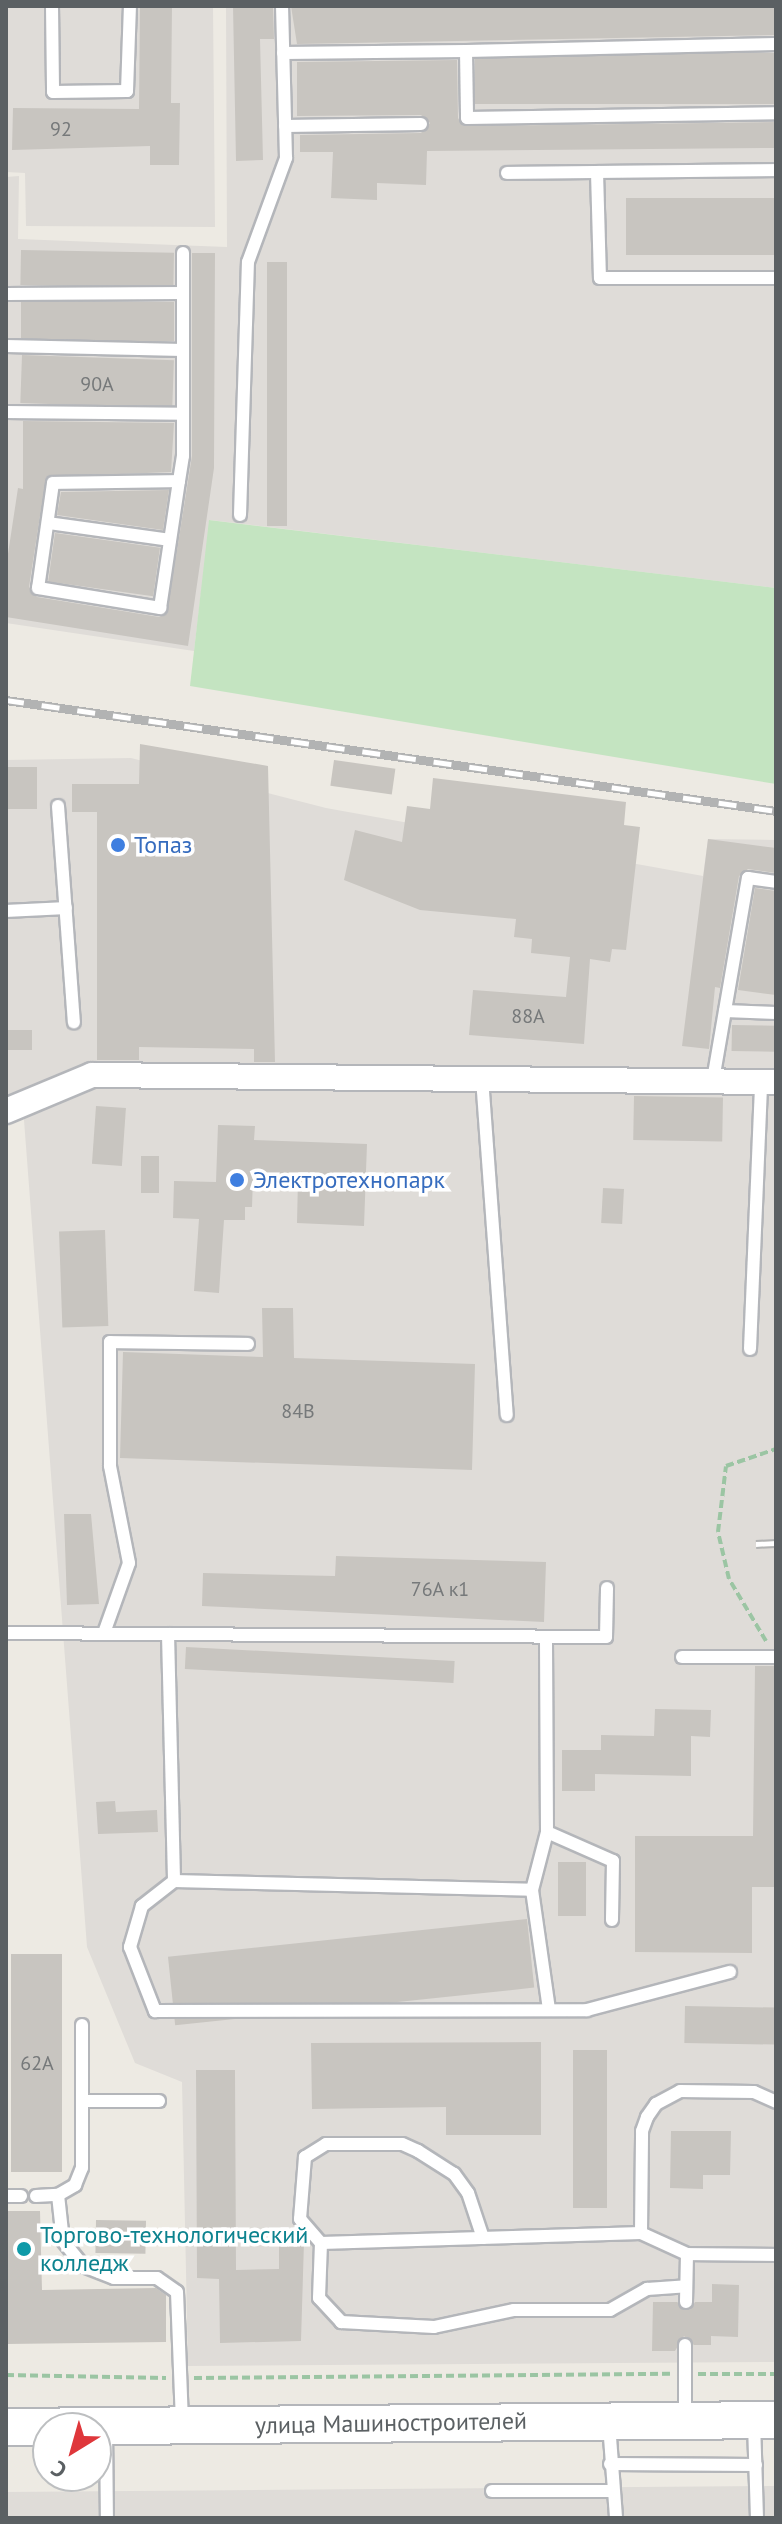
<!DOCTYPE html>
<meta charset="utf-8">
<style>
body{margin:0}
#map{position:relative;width:782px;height:2524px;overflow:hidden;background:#edeae3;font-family:"PT Sans",sans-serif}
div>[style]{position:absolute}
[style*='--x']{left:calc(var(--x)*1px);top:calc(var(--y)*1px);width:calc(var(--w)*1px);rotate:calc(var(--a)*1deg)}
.industrial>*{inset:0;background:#dfdcd8}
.green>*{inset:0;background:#c4e4c1}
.building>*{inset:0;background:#c8c5c0;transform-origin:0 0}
.path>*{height:4px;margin-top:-2px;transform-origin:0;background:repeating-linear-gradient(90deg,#9bc5a3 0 8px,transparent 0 12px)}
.roads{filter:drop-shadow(2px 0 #b4b6ba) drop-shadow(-2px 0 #b4b6ba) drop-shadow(0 2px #b4b6ba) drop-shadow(0 -2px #b4b6ba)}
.lane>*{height:12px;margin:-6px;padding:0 6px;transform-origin:6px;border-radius:6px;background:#fff}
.street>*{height:24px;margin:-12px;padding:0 12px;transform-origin:12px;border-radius:12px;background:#fff}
.secondary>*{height:36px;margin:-18px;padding:0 18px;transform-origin:18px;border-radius:18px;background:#fff}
.rail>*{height:9px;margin-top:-4.5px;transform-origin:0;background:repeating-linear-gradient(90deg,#fff 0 18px,#b2b3b3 0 36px);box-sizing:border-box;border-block:2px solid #b2b3b3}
.dots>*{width:22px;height:22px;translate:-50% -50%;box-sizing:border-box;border:4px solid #fff;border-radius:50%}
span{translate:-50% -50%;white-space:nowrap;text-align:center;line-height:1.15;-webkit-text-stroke:7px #fff;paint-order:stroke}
.number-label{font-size:20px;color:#76797a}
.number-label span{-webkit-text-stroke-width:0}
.shop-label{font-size:24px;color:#366cbe}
.left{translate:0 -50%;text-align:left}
.culture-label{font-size:24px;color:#0d838f}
.street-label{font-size:24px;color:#5b6063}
.frame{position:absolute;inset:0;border:8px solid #5b6063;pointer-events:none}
.north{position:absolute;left:32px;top:2412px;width:80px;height:80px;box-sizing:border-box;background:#fff;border:2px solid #bdbfc1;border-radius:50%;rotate:217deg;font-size:22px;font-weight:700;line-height:32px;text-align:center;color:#5b6063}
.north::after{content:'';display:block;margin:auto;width:28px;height:36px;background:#df373b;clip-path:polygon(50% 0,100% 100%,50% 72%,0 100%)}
</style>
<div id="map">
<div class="industrial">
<i style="clip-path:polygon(6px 6px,213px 6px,215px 227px,26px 226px,25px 173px,6px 172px)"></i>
<i style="clip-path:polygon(226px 6px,776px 6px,776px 588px,210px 520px,194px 651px,6px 623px,6px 177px,19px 176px,18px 239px,227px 247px)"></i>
<i style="clip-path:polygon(131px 758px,326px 808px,703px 876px,708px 839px,776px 840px,776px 2362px,188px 2366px,182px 2082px,135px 2063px,87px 1947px,22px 1094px,6px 1095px,6px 760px)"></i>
<i style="clip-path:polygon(776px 2486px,776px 2518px,6px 2518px,6px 2492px)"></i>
</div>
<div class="green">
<i style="clip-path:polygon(209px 520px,776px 588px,776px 784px,190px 686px)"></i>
</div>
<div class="building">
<i style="clip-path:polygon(140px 6px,172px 6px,171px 103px,180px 103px,179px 165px,150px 165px,150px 146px,12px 150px,13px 108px,139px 109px)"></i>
<i style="clip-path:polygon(233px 6px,273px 6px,274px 39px,260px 39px,263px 160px,236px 161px)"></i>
<i style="clip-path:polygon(291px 6px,776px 6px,776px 35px,297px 44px)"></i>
<i style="left:776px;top:53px;width:51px;height:301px;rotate:90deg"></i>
<i style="clip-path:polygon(457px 60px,458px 118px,463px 126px,776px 122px,776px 148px,427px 151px,426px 185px,377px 183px,377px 200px,331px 198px,333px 152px,300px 152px,300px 135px,421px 133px,430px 123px,421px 115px,297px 116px,297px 62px)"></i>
<i style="left:776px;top:198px;width:57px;height:150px;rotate:90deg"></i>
<i style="left:21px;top:250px;width:153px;height:35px;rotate:1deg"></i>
<i style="clip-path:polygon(192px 253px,215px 253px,214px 468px,188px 646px,6px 617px,6px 567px,18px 488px,23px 489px,23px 421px,174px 423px,171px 472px,46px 477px,29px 587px,37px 597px,159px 617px,167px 613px,192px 456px)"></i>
<i style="left:267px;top:262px;width:20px;height:264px"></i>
<i style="left:174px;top:302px;width:39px;height:153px;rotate:90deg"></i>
<i style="left:22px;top:355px;width:152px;height:48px;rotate:2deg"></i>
<i style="clip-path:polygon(169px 490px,163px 530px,57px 515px,61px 492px)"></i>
<i style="left:55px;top:533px;width:106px;height:49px;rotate:8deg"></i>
<i style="clip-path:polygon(140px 744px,268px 766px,275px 1062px,254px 1062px,254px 1049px,139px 1047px,139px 1060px,97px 1060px,97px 812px,72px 812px,72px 784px,139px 784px)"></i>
<i style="left:334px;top:760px;width:62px;height:26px;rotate:8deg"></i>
<i style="left:6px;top:767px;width:31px;height:42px"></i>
<i style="clip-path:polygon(433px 778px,626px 802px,624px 825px,640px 827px,626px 950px,612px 949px,610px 962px,590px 959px,584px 1044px,469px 1035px,473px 990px,566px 997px,570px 957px,531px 953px,532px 939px,514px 937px,516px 919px,420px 910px,344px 880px,355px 830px,402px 842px,407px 806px,430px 809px)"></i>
<i style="clip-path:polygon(708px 839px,776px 848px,776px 873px,748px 869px,739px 876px,720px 988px,715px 987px,709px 1049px,682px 1046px)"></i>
<i style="clip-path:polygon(755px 888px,776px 891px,776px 995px,738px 990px)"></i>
<i style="left:732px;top:1025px;width:44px;height:26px;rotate:1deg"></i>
<i style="left:6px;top:1030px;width:26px;height:20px"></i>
<i style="left:634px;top:1096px;width:89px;height:44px;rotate:1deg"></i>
<i style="left:96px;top:1106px;width:30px;height:58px;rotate:4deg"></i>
<i style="clip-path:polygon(218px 1125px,255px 1126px,254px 1140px,367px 1144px,364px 1226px,297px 1223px,298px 1179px,253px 1177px,252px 1207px,245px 1207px,245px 1220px,224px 1220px,219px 1293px,194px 1291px,199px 1219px,173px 1218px,174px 1181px,216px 1182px)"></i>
<i style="left:141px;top:1156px;width:18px;height:37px"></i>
<i style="left:603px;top:1188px;width:21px;height:35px;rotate:3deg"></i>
<i style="left:105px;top:1230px;width:96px;height:46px;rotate:88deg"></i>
<i style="clip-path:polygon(262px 1308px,293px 1308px,294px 1358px,475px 1364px,472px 1470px,120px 1458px,123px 1352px,263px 1357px)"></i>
<i style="clip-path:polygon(64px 1514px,91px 1514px,99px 1604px,67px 1605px)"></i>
<i style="clip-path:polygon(336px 1556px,546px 1562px,544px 1622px,202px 1606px,203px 1573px,335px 1576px)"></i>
<i style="left:186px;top:1647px;width:269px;height:22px;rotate:3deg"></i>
<i style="clip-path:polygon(755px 1666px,776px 1666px,776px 1887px,752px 1887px,752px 1953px,635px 1952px,635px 1836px,753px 1836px)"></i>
<i style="clip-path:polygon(655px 1709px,711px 1710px,710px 1737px,691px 1736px,691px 1776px,595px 1774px,595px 1791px,562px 1791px,562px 1750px,601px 1750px,601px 1735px,654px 1736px)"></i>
<i style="clip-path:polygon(115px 1801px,116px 1812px,157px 1810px,158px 1832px,98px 1834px,96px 1802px)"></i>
<i style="left:558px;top:1862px;width:28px;height:54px"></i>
<i style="left:527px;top:1919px;width:69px;height:361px;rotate:84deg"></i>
<i style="left:11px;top:1954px;width:51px;height:218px"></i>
<i style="left:685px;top:2006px;width:91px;height:37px;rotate:1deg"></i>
<i style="clip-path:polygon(541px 2042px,541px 2135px,446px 2135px,446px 2107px,312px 2109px,311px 2043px)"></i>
<i style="left:573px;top:2050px;width:34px;height:158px"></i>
<i style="clip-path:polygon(196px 2070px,235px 2070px,236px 2270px,279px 2269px,279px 2241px,304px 2242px,301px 2341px,220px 2343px,219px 2279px,197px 2278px)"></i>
<i style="clip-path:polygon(671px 2131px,731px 2131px,730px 2175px,703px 2175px,703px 2189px,670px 2188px)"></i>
<i style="clip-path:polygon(6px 2211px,40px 2211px,42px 2290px,156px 2288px,166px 2295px,166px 2342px,6px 2344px)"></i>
<i style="left:96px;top:2220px;width:50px;height:33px;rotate:1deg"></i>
<i style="clip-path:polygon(712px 2284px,739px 2285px,738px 2337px,711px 2336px,711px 2345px,694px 2345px,684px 2336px,675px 2351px,652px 2351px,653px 2302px,677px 2302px,690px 2310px,695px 2302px,712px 2302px)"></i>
</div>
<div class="path">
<i style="--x:766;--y:1641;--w:72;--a:-120.8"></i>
<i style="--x:729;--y:1579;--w:48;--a:-103.2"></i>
<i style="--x:718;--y:1532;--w:66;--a:-83.1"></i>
<i style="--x:726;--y:1466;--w:53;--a:-18.8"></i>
<i style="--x:698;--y:2374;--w:78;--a:0"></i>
<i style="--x:6;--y:2375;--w:160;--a:1.1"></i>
<i style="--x:194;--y:2378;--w:476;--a:-0.5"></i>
</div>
<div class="roads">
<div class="lane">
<i style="--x:52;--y:6;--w:86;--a:89.3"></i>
<i style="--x:53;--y:92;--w:74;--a:-0.8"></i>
<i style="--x:127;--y:91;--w:85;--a:-88"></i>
<i style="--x:466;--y:51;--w:310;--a:-1.3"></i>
<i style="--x:283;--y:53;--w:183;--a:-0.6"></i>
<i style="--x:466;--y:51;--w:67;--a:89.1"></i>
<i style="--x:467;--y:118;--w:309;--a:-0.9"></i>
<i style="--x:285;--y:126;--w:136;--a:-0.8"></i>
<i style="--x:597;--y:172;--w:106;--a:88.4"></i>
<i style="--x:600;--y:278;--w:176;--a:0"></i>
<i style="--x:507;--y:173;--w:269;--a:-0.6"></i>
<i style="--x:6;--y:294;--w:177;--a:-0.3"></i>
<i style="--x:6;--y:346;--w:177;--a:1.3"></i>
<i style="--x:6;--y:412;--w:177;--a:0.6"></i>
<i style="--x:179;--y:481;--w:126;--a:179.1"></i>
<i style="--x:53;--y:483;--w:106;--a:98.1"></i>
<i style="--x:38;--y:588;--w:124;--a:9.3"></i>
<i style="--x:160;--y:608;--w:128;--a:-81.5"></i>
<i style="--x:179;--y:481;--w:25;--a:-81"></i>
<i style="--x:183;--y:456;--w:203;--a:-90"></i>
<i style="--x:240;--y:515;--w:253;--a:-88.2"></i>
<i style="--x:248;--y:262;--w:111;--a:-69.9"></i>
<i style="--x:286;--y:158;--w:152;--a:-91.5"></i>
<i style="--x:48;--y:523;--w:123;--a:7.9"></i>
<i style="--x:58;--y:806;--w:217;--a:85.8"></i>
<i style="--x:6;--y:911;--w:60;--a:-2.9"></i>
<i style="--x:725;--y:1011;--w:51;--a:2.2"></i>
<i style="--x:482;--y:1078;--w:338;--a:85.8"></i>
<i style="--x:713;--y:1080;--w:205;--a:-80.2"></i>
<i style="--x:748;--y:878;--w:28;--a:8"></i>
<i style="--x:750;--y:1349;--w:268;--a:-87.6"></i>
<i style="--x:6;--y:1633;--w:600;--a:0.38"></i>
<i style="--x:606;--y:1637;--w:49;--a:-88.8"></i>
<i style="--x:104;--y:1633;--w:74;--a:-70.3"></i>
<i style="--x:129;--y:1563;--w:99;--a:-101.1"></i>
<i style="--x:110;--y:1466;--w:124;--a:-90"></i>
<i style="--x:110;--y:1342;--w:138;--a:0.8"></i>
<i style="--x:168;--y:1634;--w:247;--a:88.6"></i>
<i style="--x:174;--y:1881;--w:358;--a:1.4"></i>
<i style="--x:532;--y:1890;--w:60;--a:-75.5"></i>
<i style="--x:547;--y:1832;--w:195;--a:-90.3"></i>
<i style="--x:682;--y:1657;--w:94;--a:0"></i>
<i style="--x:547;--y:1832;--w:72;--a:23.7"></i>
<i style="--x:613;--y:1861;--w:59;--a:91"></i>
<i style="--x:174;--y:1881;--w:41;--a:142"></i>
<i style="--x:142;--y:1906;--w:43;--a:106.3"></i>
<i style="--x:130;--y:1947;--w:69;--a:68.7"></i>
<i style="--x:155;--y:2011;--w:432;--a:-0.1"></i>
<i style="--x:587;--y:2010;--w:148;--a:-14.9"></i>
<i style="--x:532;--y:1890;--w:121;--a:81.9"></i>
<i style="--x:82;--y:2101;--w:77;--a:0"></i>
<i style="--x:58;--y:2195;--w:20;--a:-30"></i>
<i style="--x:75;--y:2185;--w:18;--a:-68"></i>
<i style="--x:82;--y:2168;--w:143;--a:-90"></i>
<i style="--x:6;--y:2196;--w:15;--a:0"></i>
<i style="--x:36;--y:2196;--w:22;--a:-3"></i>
<i style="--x:58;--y:2195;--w:46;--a:83.8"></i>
<i style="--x:63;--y:2241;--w:32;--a:51"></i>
<i style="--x:83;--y:2266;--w:33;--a:21"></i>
<i style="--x:114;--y:2278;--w:43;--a:0"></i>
<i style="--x:157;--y:2278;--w:24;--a:35"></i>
<i style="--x:177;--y:2292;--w:130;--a:87.8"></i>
<i style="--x:483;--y:2238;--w:47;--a:-108.4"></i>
<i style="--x:468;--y:2193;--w:24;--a:-126"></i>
<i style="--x:454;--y:2174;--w:43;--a:-147.4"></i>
<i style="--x:418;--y:2151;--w:17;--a:-156"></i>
<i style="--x:402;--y:2144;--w:76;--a:180"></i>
<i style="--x:326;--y:2144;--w:25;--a:148"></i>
<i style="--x:305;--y:2157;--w:62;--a:94.6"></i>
<i style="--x:300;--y:2219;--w:32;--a:49"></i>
<i style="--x:321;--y:2243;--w:55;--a:92.1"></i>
<i style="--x:319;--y:2298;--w:33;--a:47"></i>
<i style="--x:341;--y:2322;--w:93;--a:3.1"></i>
<i style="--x:434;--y:2327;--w:82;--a:-12"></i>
<i style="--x:514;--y:2310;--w:96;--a:0"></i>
<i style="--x:610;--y:2310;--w:43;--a:-29.6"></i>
<i style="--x:647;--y:2289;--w:39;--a:-4"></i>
<i style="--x:321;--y:2243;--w:320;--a:-1.8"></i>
<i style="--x:687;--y:2254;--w:51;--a:-155.5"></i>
<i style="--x:641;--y:2233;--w:102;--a:-89.4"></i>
<i style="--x:642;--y:2131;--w:15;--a:-70"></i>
<i style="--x:647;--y:2117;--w:16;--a:-55"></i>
<i style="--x:656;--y:2104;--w:27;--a:-28"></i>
<i style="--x:680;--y:2091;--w:74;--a:0.8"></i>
<i style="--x:754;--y:2092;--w:24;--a:24"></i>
<i style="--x:686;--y:2302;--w:48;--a:-88.8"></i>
<i style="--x:687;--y:2254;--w:89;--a:0.6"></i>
<i style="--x:685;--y:2416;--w:71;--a:-90"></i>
<i style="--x:754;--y:2423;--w:95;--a:88.2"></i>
<i style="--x:609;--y:2424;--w:94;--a:85.7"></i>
<i style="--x:106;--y:2429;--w:89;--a:89.4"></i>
<i style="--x:610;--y:2464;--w:146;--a:0.4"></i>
<i style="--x:492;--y:2491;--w:119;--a:0"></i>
</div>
<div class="street">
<i style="--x:6;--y:1111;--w:93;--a:-22.7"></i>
<i style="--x:92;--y:1075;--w:684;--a:0.59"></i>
</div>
<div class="secondary">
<i style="--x:6;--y:2427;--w:770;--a:-0.52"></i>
</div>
</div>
<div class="rail">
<i style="--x:6;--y:700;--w:778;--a:8.2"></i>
<i style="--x:756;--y:1544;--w:20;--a:-3"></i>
</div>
<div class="dots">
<i style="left:118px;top:845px;background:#3f7fe0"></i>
<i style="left:237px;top:1180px;background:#3f7fe0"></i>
<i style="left:24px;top:2249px;background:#0f9aa8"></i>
</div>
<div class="number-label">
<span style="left:61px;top:129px">92</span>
<span style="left:97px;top:384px">90А</span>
<span style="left:528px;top:1016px">88А</span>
<span style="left:298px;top:1411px">84В</span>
<span style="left:440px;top:1589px">76А к1</span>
<span style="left:37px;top:2063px">62А</span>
</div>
<div class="shop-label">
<span class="left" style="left:134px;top:845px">Топаз</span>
<span class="left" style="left:253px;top:1180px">Электротехнопарк</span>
</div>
<div class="culture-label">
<span class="left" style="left:40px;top:2249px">Торгово-технологический<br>колледж</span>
</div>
<div class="street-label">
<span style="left:391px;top:2423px;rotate:-1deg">улица Машиностроителей</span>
</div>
<div class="frame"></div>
<div class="north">С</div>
</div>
